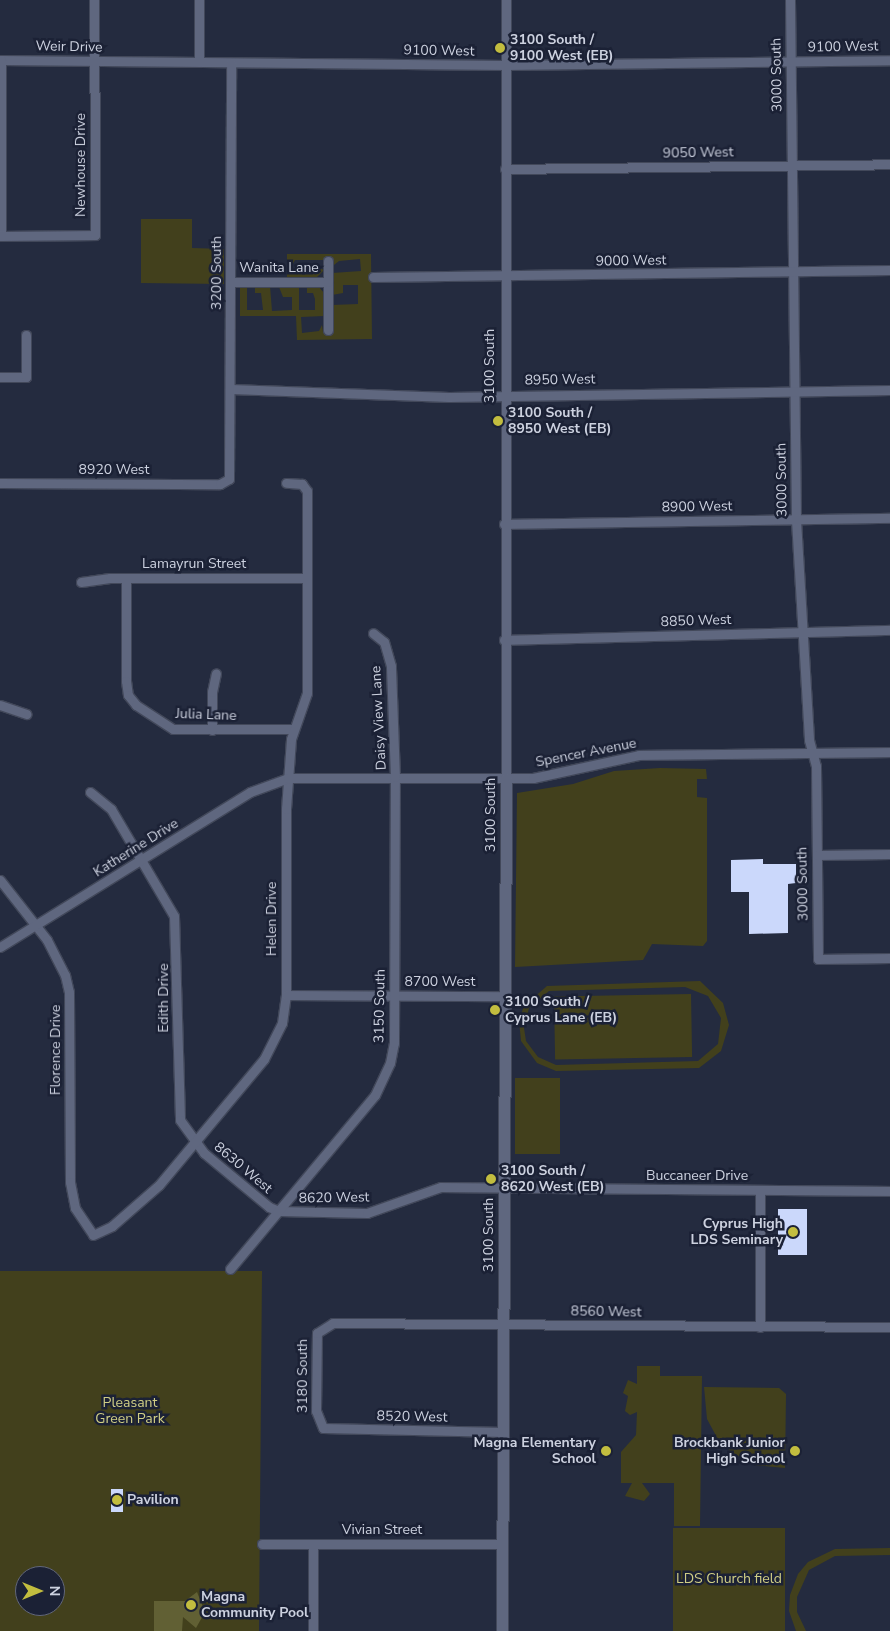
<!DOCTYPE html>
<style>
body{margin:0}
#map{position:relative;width:890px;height:1631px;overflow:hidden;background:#242b3f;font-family:"Nunito Sans",sans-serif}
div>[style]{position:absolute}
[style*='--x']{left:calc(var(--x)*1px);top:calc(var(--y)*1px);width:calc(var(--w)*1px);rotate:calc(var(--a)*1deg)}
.green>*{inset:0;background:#42401c;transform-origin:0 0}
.water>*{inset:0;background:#616034}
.building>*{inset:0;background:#cbd8fb;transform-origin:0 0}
.roads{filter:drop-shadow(1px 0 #42485a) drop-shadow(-1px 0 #42485a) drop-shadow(0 1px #42485a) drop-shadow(0 -1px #42485a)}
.minor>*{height:9px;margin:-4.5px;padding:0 4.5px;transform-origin:4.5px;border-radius:4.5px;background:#5f677f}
.tertiary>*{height:11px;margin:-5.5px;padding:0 5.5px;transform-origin:5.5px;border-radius:5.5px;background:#5f677f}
.dots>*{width:14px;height:14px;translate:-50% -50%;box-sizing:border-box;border:2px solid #1b2135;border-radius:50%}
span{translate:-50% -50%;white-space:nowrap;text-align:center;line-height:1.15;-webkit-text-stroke:5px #1b2135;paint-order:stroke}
.poi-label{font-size:14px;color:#ccd1df;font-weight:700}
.left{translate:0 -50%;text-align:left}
.right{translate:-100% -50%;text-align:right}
.street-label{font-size:14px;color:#ccd1df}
.park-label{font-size:14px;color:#d0ce85}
.north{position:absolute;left:15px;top:1566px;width:50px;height:50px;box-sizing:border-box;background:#1b2135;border:1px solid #626779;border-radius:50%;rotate:90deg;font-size:14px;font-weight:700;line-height:20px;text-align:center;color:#ccd1df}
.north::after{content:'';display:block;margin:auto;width:18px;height:22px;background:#c2bd3f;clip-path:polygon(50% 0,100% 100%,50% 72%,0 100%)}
</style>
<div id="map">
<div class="green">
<i style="clip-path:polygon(141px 219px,192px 219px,192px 248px,224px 249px,224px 284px,141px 283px)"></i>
<i style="clip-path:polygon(287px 254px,371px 254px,372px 339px,297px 340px,296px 316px,240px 316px,240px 285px,247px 288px,247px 310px,263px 310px,261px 293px,255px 293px,255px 287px,270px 286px,272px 311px,292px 310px,292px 297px,283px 297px,279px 287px,299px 285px,299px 310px,315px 310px,315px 299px,313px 293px,307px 293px,307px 288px,319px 287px,324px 293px,324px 316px,301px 317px,302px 333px,319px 331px,322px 325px,323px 332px,329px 335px,333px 332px,332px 305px,358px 304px,358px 285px,343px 285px,343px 293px,332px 295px,332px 273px,361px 271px,360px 259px,339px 261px,334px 265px,324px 260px,295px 260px,291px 267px,295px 272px,316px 271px,316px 267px,324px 270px,316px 278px,287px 278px)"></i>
<i style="clip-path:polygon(660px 768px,706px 769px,707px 779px,697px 779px,697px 797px,707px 798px,707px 941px,703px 946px,652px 944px,643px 960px,515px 967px,517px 793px,573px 784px,614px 771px)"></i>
<i style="clip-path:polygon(evenodd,700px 981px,723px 1003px,729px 1025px,721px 1051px,699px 1068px,556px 1071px,537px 1063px,521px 1041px,519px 1020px,524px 1006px,547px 986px,700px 981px,685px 987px,708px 996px,721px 1018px,718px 1044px,698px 1061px,556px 1065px,538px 1057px,526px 1041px,524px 1028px,529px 1008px,549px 991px,685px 987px)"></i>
<i style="left:691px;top:994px;width:63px;height:137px;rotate:89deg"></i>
<i style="left:515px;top:1078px;width:45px;height:76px"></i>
<i style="clip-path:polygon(evenodd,0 1271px,262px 1271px,259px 1631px,0 1631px,0 1271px,25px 1576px,55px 1576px,55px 1606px,25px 1606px,25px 1576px)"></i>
<i style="clip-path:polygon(637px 1366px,660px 1366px,660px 1376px,702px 1376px,700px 1526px,674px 1526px,674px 1483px,642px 1483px,650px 1494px,644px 1501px,625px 1496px,632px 1483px,621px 1483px,621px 1452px,636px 1435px,637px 1412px,630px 1415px,625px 1411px,628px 1396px,623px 1393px,628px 1380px,637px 1384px)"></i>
<i style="clip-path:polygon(704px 1387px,779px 1388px,786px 1394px,785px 1468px,753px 1465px,721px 1445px,707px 1419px)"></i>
<i style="left:673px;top:1528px;width:112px;height:103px"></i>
<i style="clip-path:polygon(890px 1548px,890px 1555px,835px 1556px,809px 1570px,797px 1597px,797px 1612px,806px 1631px,796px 1631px,789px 1611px,790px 1595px,798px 1574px,808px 1562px,835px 1549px)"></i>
</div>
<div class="water">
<i style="clip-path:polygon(197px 1592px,205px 1612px,196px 1628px,183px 1617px,182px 1631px,154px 1631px,154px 1601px,185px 1601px)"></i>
</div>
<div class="building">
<i style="clip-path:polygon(763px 859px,763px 864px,796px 864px,796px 883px,788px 884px,788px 933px,749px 934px,749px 892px,731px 892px,731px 860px)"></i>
<i style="left:778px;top:1209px;width:29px;height:46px"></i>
<i style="left:111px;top:1489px;width:12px;height:23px"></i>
</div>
<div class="roads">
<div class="minor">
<i style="--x:199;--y:0;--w:62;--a:90"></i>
<i style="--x:790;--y:0;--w:520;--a:89.34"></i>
<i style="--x:796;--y:520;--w:220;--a:86.6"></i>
<i style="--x:809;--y:740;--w:27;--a:75"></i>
<i style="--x:816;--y:766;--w:193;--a:89.4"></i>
<i style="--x:818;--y:959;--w:72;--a:-0.8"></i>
<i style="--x:0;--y:60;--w:506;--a:0.57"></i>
<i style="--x:506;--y:65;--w:384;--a:-0.7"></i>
<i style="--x:1;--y:60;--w:175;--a:90"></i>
<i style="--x:505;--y:169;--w:385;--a:-0.7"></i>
<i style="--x:0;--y:236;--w:95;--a:-0.6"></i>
<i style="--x:95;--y:235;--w:235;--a:-90.2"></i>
<i style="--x:373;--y:277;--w:517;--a:-0.78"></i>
<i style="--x:231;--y:282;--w:97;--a:0"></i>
<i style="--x:328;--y:282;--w:48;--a:90"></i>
<i style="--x:328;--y:282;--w:21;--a:-90"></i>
<i style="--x:0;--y:377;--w:26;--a:0"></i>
<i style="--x:26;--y:377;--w:42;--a:-90"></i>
<i style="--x:231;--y:389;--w:218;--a:2.1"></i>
<i style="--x:449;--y:397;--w:441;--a:-0.9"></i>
<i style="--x:0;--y:483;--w:220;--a:0.3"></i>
<i style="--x:220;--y:484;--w:10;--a:-29"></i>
<i style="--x:229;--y:479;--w:416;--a:-89.7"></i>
<i style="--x:504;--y:524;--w:386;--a:-0.9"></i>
<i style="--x:126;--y:578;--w:103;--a:90"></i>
<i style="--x:126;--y:681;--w:14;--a:82"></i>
<i style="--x:128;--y:695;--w:13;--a:51"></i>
<i style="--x:136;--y:705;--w:44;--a:33"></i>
<i style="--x:173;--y:729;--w:119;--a:0"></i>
<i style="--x:81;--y:582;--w:29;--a:-8"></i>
<i style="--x:110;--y:578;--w:197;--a:0"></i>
<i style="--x:504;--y:640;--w:386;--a:-1.5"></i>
<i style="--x:0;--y:705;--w:28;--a:19"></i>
<i style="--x:212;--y:730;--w:38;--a:-90"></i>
<i style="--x:212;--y:692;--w:19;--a:-78"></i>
<i style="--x:506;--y:778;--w:778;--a:-90"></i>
<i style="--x:90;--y:792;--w:27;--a:39"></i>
<i style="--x:111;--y:809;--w:124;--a:59.5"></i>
<i style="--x:174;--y:916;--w:204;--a:88.3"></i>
<i style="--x:180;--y:1120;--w:41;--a:54"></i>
<i style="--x:204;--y:1153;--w:85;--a:39.7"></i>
<i style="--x:269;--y:1207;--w:11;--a:22"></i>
<i style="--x:279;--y:1211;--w:88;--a:1.3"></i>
<i style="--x:367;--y:1213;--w:78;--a:-19.4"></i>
<i style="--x:441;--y:1187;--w:449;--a:0.5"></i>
<i style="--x:817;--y:855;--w:73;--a:-0.8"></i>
<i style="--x:0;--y:880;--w:76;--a:51.9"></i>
<i style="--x:47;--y:940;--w:39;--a:63"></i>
<i style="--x:65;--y:975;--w:17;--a:77"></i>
<i style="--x:69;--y:992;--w:190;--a:89.7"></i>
<i style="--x:70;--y:1182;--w:26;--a:79"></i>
<i style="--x:75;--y:1208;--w:32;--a:56"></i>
<i style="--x:93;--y:1235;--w:21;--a:-25"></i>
<i style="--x:112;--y:1226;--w:62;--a:-41.1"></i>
<i style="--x:159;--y:1185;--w:164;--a:-50.2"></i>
<i style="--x:264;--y:1059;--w:40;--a:-63.4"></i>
<i style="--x:282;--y:1023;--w:28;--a:-82"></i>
<i style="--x:286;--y:995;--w:186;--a:-90"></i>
<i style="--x:286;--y:809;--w:70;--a:-85.9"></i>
<i style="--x:291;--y:739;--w:49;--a:-70.8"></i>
<i style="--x:307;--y:693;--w:202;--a:-90"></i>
<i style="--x:307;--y:491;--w:9;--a:-126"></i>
<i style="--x:302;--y:484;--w:16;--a:-176"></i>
<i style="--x:0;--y:947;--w:294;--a:-31.8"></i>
<i style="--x:250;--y:792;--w:40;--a:-20.2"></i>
<i style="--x:288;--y:778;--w:245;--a:0"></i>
<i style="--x:533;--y:778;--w:108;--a:-12.2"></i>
<i style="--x:639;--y:755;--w:251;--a:-0.7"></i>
<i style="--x:286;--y:995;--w:219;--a:0.3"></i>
<i style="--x:230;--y:1269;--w:226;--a:-50.2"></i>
<i style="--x:375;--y:1095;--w:35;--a:-65"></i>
<i style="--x:390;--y:1063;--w:20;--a:-79"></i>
<i style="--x:394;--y:1043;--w:266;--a:-89.8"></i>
<i style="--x:395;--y:777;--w:111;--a:-92.1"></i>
<i style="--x:391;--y:666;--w:25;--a:-106"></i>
<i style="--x:384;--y:642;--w:14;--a:-141"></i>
<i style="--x:760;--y:1327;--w:137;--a:-90"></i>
<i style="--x:503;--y:1432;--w:180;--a:-178.7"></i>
<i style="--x:323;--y:1428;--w:18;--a:-112"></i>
<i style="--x:316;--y:1411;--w:78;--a:-89.3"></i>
<i style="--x:317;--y:1333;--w:19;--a:-32"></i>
<i style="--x:333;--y:1323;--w:557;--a:0.41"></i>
<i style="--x:262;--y:1544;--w:241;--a:0"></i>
<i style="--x:313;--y:1544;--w:87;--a:90"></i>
</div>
<div class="tertiary">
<i style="--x:502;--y:1631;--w:853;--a:-89.73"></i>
</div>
</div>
<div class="dots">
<i style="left:500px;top:48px;background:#c2bd3f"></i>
<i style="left:498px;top:421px;background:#c2bd3f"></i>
<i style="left:495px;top:1010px;background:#c2bd3f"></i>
<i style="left:491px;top:1179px;background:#c2bd3f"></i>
<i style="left:793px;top:1232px;background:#c2bd3f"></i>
<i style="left:606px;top:1451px;background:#c2bd3f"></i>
<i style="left:795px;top:1451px;background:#c2bd3f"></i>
<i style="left:117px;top:1500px;background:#c2bd3f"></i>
<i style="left:191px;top:1605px;background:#c2bd3f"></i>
</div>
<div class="poi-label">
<span class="left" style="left:510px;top:48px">3100 South /<br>9100 West (EB)</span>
<span class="left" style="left:508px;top:421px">3100 South /<br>8950 West (EB)</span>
<span class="left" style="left:505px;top:1010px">3100 South /<br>Cyprus Lane (EB)</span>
<span class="left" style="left:501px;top:1179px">3100 South /<br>8620 West (EB)</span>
<span class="right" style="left:783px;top:1232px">Cyprus High<br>LDS Seminary</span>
<span class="right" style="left:596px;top:1451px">Magna Elementary<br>School</span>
<span class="right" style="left:785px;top:1451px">Brockbank Junior<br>High School</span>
<span class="left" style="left:127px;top:1500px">Pavilion</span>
<span class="left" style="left:201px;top:1605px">Magna<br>Community Pool</span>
</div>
<div class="street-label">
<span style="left:69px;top:47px;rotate:1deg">Weir Drive</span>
<span style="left:843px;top:47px;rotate:-1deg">9100 West</span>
<span style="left:439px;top:51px;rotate:1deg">9100 West</span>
<span style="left:777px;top:75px;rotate:-91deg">3000 South</span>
<span style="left:698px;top:153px;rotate:-1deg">9050 West</span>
<span style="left:81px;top:165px;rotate:-90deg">Newhouse Drive</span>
<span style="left:631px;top:261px;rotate:-1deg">9000 West</span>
<span style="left:279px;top:268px">Wanita Lane</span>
<span style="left:217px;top:273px;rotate:-90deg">3200 South</span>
<span style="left:490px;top:366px;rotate:-90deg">3100 South</span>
<span style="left:560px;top:380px;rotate:-1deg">8950 West</span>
<span style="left:114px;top:470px">8920 West</span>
<span style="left:782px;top:480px;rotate:-91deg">3000 South</span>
<span style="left:697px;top:507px;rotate:-1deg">8900 West</span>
<span style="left:194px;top:564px">Lamayrun Street</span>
<span style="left:696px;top:621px;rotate:-2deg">8850 West</span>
<span style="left:206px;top:715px;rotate:2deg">Julia Lane</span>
<span style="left:379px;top:718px;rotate:-93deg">Daisy View Lane</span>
<span style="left:586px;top:753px;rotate:-11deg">Spencer Avenue</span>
<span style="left:491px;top:815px;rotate:-90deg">3100 South</span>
<span style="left:136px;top:848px;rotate:-32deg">Katherine Drive</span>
<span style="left:803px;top:884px;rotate:-91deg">3000 South</span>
<span style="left:272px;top:919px;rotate:-90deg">Helen Drive</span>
<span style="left:440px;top:982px">8700 West</span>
<span style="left:164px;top:998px;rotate:-90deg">Edith Drive</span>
<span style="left:380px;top:1006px;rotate:-89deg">3150 South</span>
<span style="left:56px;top:1050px;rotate:-90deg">Florence Drive</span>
<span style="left:243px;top:1168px;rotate:40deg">8630 West</span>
<span style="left:697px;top:1176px">Buccaneer Drive</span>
<span style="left:334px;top:1198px;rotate:-1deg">8620 West</span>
<span style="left:489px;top:1235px;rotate:-90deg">3100 South</span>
<span style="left:606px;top:1312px;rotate:1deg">8560 West</span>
<span style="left:303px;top:1376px;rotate:-90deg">3180 South</span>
<span style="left:412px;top:1417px;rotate:1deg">8520 West</span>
<span style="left:382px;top:1530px">Vivian Street</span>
</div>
<div class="park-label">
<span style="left:130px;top:1411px">Pleasant<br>Green Park</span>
<span style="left:729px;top:1579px">LDS Church field</span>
</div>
<div class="north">N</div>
</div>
